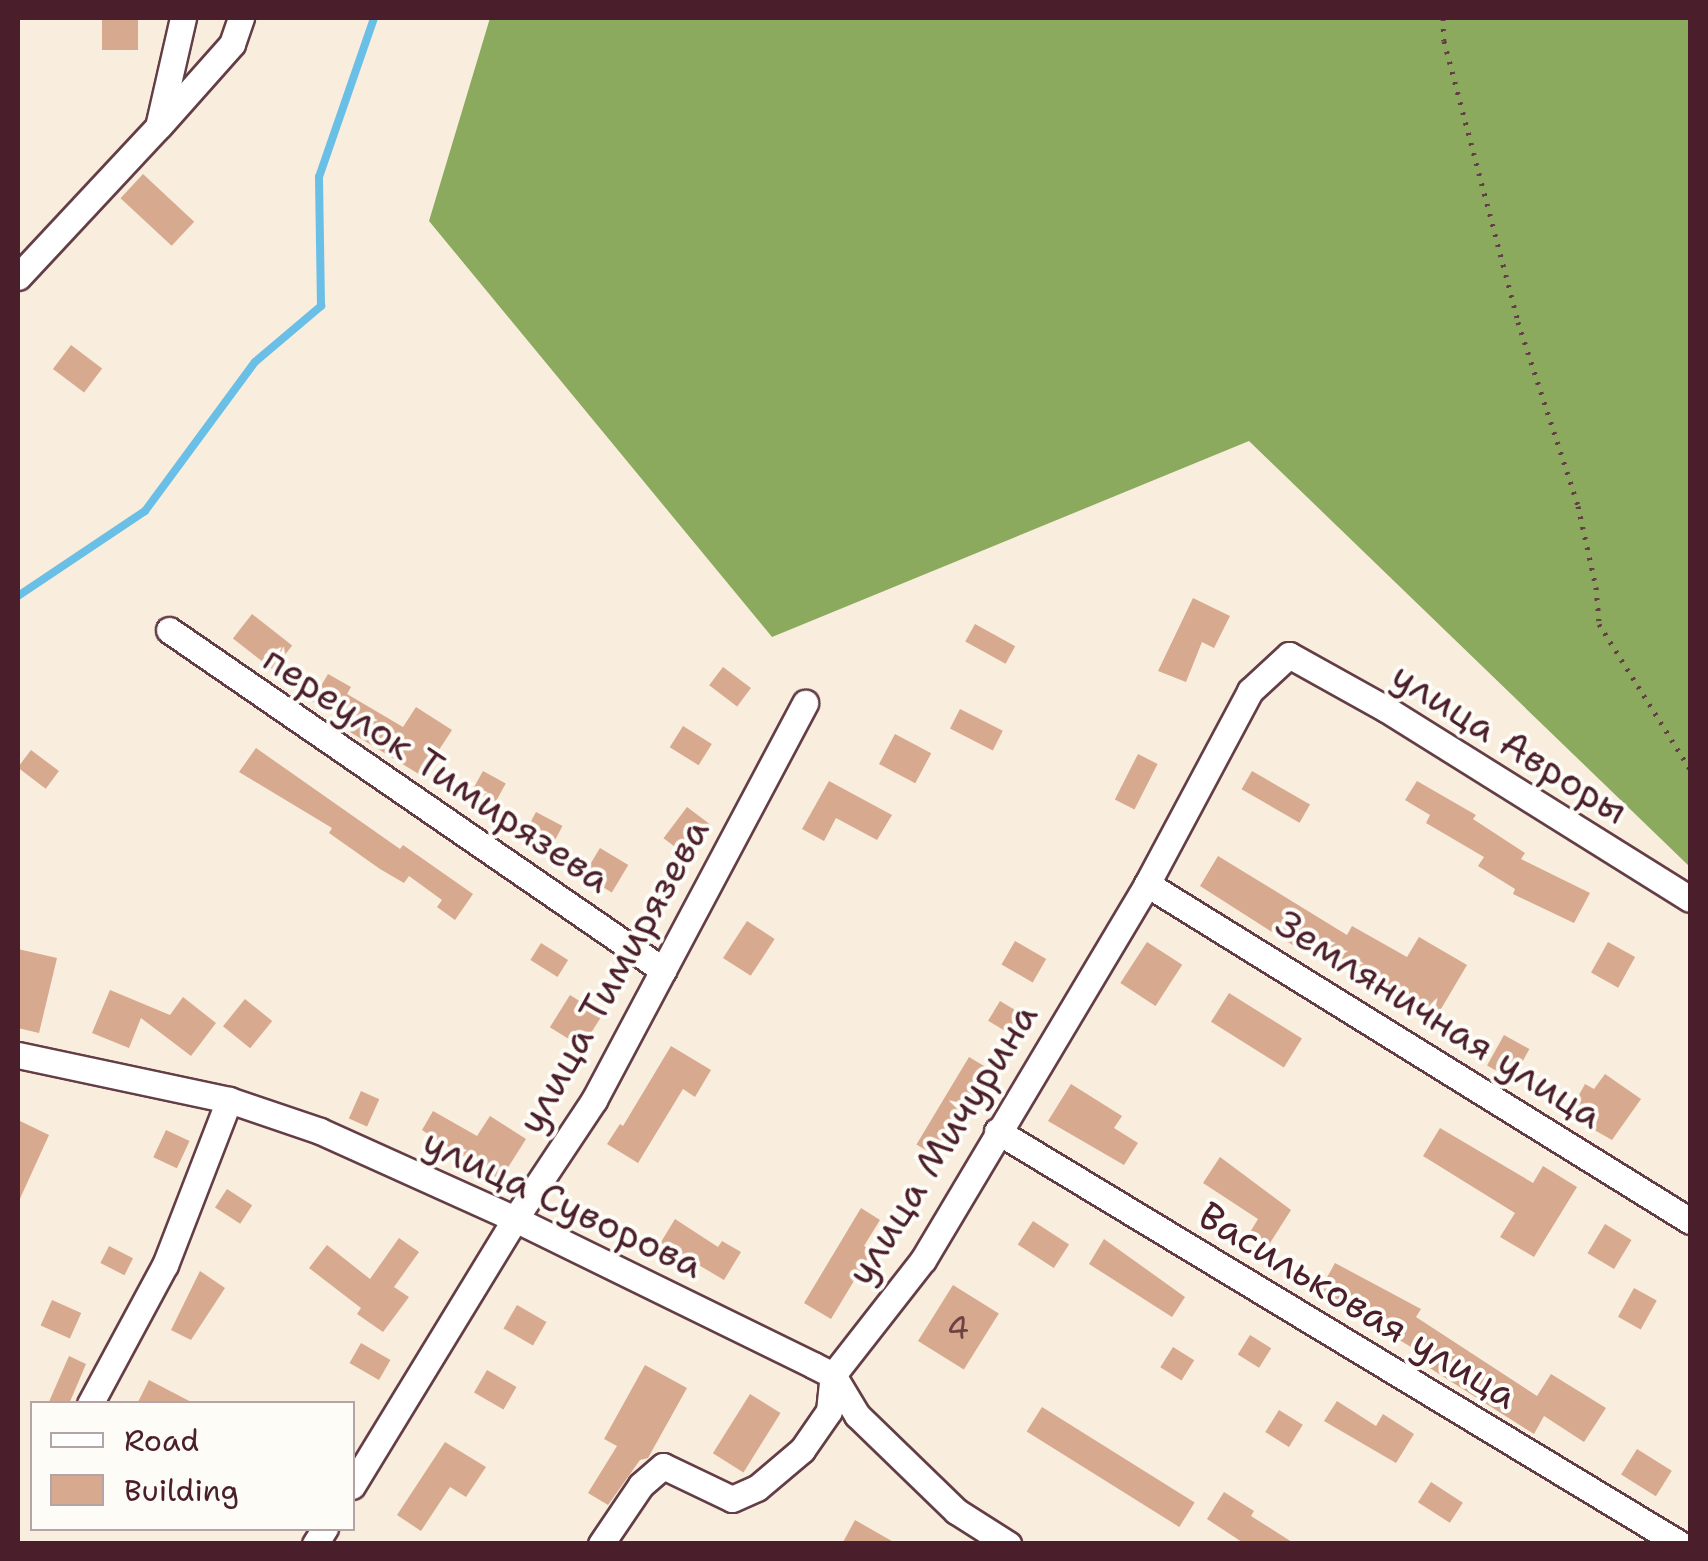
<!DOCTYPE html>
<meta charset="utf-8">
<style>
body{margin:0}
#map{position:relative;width:1708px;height:1561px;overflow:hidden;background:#f9eddd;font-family:"Shantell Sans",sans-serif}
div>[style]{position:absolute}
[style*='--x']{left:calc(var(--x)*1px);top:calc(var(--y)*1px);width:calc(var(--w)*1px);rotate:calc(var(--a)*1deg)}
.forest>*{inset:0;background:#8baa5d}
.stream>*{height:8px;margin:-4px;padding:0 4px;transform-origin:4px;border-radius:4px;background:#6abfe6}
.building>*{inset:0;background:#d7aa8f;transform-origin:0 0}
.path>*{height:5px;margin-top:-2.5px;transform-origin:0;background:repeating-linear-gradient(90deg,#643e46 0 2.5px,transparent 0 10.5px)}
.roads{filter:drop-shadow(2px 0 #643e46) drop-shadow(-2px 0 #643e46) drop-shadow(0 2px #643e46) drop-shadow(0 -2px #643e46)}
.minor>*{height:25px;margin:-12.5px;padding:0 12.5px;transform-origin:12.5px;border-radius:12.5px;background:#fff}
span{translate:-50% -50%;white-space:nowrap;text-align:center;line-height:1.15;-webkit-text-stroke:8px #fdfcf7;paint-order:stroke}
.number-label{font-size:32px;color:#6d4244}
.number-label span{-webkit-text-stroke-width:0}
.street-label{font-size:38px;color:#4a1f2b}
.frame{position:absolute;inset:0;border:20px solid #4a1f2b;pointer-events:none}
.legend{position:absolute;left:30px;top:1401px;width:325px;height:130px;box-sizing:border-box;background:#fdfcf7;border:2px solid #b5a4a5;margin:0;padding:12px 18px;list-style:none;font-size:30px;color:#4a1f2b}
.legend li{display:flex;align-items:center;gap:20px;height:50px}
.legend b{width:50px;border:2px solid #b5a4a5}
</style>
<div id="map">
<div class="forest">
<i style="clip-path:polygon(490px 18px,1690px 18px,1690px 867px,1249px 441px,772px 637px,429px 221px)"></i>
</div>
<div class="stream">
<i style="--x:18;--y:596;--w:153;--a:-33.8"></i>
<i style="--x:145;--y:511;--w:185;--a:-53.6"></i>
<i style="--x:255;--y:362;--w:87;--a:-40.3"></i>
<i style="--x:321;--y:306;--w:129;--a:-90.9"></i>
<i style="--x:319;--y:177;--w:168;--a:-70.9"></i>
</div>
<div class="building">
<i style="left:102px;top:18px;width:36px;height:32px"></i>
<i style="left:143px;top:174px;width:70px;height:33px;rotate:43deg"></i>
<i style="left:71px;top:345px;width:39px;height:30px;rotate:37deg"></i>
<i style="clip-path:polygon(1193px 598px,1230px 616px,1214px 648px,1202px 642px,1186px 682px,1158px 671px)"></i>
<i style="left:252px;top:614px;width:51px;height:31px;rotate:38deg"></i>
<i style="left:975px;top:624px;width:46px;height:20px;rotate:29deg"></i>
<i style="left:723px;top:667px;width:35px;height:23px;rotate:37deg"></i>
<i style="clip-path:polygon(328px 674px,351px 687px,347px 694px,403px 727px,416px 707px,452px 730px,422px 776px,350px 732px,354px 726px,312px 701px)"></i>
<i style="left:960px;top:709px;width:48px;height:22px;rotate:27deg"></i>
<i style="left:683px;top:726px;width:34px;height:25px;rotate:32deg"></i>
<i style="left:895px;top:734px;width:41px;height:34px;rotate:28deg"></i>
<i style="clip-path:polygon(256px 748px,400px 849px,403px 845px,473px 894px,455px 920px,437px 907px,442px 900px,409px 876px,404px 883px,380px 869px,329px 833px,332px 828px,239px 772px)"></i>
<i style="left:31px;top:750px;width:35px;height:22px;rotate:37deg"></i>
<i style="left:1138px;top:754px;width:22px;height:51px;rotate:27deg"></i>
<i style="left:483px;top:771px;width:26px;height:31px;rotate:29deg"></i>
<i style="left:1252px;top:771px;width:67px;height:21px;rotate:30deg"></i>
<i style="clip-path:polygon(829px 781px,892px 815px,877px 840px,836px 818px,824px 841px,802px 829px)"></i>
<i style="clip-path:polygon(1417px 781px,1476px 815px,1473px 819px,1525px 853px,1521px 859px,1590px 893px,1574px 923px,1513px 894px,1515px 889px,1478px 866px,1484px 857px,1426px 823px,1430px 815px,1405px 800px)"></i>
<i style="left:687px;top:807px;width:30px;height:39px;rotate:37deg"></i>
<i style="left:536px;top:812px;width:30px;height:28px;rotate:28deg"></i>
<i style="left:600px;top:848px;width:33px;height:32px;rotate:31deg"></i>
<i style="clip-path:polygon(1218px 856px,1347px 935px,1352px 926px,1407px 957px,1419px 937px,1467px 965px,1438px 1014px,1309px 940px,1302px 951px,1200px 886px)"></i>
<i style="left:747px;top:921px;width:33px;height:44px;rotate:33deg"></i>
<i style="left:1015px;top:941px;width:36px;height:27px;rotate:30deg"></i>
<i style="left:1147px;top:942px;width:42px;height:49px;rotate:33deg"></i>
<i style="left:1608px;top:942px;width:31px;height:35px;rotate:29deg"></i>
<i style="left:541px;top:943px;width:32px;height:20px;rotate:32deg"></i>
<i style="clip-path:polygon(18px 949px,57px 958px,39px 1033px,18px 1028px)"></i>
<i style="clip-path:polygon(110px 990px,170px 1015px,183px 997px,216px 1023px,191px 1056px,141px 1018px,129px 1048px,92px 1033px)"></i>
<i style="left:1229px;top:993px;width:86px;height:34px;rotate:32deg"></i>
<i style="left:570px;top:995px;width:38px;height:38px;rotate:32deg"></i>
<i style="left:245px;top:999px;width:35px;height:35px;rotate:39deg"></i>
<i style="left:1000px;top:1001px;width:31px;height:23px;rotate:31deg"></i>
<i style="left:1504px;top:1035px;width:29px;height:35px;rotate:29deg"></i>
<i style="clip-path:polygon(671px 1046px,711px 1070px,695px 1097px,683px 1089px,638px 1163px,607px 1144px,620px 1124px,623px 1126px)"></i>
<i style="left:969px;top:1057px;width:23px;height:102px;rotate:31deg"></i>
<i style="clip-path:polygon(1605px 1074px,1641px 1099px,1612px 1140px,1568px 1115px,1585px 1084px,1594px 1089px)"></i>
<i style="clip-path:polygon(1071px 1084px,1122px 1116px,1114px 1128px,1138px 1143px,1124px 1165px,1048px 1121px)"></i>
<i style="left:361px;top:1091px;width:20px;height:30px;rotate:24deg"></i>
<i style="clip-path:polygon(433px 1111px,477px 1136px,490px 1116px,526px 1139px,500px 1180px,422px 1130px)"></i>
<i style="clip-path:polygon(18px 1120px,49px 1135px,18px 1203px)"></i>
<i style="clip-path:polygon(1440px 1128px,1533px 1183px,1543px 1166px,1577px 1187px,1534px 1257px,1500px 1237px,1515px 1213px,1423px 1156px)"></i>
<i style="left:166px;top:1130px;width:26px;height:30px;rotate:25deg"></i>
<i style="clip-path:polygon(1220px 1157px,1291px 1210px,1265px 1251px,1246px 1239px,1258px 1219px,1203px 1183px)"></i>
<i style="left:227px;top:1189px;width:30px;height:22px;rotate:33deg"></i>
<i style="clip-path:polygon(861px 1208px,880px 1220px,864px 1246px,872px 1251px,831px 1319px,804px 1303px)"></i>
<i style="clip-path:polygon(675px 1219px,718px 1247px,722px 1241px,741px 1252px,724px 1280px,680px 1254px,677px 1259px,658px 1247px)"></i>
<i style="left:1033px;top:1221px;width:43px;height:28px;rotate:33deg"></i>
<i style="left:1605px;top:1224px;width:31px;height:34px;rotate:31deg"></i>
<i style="clip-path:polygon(399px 1238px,419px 1252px,394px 1287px,409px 1297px,383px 1332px,357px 1314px,361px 1308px,309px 1268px,327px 1245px,370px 1279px)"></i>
<i style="clip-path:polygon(1104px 1239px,1185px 1297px,1172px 1317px,1089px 1264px)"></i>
<i style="left:109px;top:1246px;width:27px;height:19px;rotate:27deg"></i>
<i style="clip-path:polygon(1335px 1263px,1421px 1309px,1416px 1317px,1537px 1396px,1551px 1374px,1606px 1408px,1584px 1442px,1544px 1416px,1534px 1434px,1417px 1360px,1421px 1353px,1371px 1323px,1373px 1319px,1320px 1290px)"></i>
<i style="clip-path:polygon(200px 1271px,225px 1288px,191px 1340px,171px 1330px)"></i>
<i style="left:953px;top:1285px;width:54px;height:66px;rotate:32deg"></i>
<i style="left:1634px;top:1288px;width:26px;height:33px;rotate:29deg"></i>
<i style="left:52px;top:1300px;width:32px;height:28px;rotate:24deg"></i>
<i style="left:517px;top:1305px;width:34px;height:27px;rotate:30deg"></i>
<i style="left:1250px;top:1335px;width:25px;height:23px;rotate:32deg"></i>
<i style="left:361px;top:1343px;width:34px;height:23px;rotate:30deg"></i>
<i style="left:1173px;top:1347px;width:25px;height:24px;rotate:32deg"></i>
<i style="clip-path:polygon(69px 1356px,86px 1364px,69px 1404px,48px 1404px)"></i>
<i style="clip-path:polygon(645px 1365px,687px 1388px,648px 1458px,640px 1460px,608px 1505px,588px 1493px,617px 1446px,604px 1439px)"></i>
<i style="left:487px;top:1370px;width:34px;height:26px;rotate:30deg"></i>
<i style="clip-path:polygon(149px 1380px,195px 1404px,137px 1404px)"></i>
<i style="left:750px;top:1394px;width:36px;height:70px;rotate:32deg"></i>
<i style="clip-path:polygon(1337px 1401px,1376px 1426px,1383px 1414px,1414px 1434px,1396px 1463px,1324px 1421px)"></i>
<i style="left:1042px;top:1407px;width:180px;height:29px;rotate:32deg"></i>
<i style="left:1279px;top:1410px;width:28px;height:26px;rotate:32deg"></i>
<i style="clip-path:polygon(445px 1442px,486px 1467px,466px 1497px,450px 1487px,421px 1531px,397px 1515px)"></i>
<i style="left:1637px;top:1449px;width:41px;height:30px;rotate:32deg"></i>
<i style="left:1431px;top:1482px;width:38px;height:24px;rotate:33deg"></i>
<i style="clip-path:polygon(1224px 1492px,1254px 1511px,1251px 1516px,1295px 1544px,1245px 1544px,1207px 1519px)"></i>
<i style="clip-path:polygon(855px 1520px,897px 1544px,842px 1544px)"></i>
</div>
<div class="path">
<i style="--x:1443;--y:18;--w:23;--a:88"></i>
<i style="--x:1444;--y:41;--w:291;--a:75.2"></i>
<i style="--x:1518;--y:322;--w:194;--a:71.9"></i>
<i style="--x:1578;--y:506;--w:83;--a:77.5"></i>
<i style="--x:1596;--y:587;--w:37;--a:85"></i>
<i style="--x:1599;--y:624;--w:171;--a:57.9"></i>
</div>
<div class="roads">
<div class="minor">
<i style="--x:161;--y:124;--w:107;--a:-48.4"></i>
<i style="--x:232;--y:44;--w:28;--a:-71"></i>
<i style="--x:18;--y:277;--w:205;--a:-47"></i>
<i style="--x:158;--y:127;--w:112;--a:-77.1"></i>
<i style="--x:169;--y:630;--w:600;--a:34.54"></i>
<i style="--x:1147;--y:884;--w:639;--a:31.82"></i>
<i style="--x:18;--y:1055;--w:216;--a:12"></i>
<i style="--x:229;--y:1100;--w:96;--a:18.8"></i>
<i style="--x:320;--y:1131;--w:214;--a:24.3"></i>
<i style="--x:515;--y:1219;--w:332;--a:26.1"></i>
<i style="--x:813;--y:1365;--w:22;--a:27"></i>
<i style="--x:833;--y:1375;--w:47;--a:59"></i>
<i style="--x:857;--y:1415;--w:138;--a:44.1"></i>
<i style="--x:956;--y:1511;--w:62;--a:32.4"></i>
<i style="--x:997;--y:1131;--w:798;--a:31.16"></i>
<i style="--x:90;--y:1404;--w:158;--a:-61.7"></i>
<i style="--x:165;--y:1265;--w:177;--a:-68.8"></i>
<i style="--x:352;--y:1486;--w:313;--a:-58.6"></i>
<i style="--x:515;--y:1219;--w:143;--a:-56.4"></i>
<i style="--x:594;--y:1100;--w:450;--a:-62"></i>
<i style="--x:315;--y:1544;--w:19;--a:-58"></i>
<i style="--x:601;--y:1544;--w:71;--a:-55.9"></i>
<i style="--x:641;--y:1485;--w:29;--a:-41"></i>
<i style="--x:663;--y:1466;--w:76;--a:25.6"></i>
<i style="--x:732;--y:1499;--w:27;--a:-24"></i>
<i style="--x:757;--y:1488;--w:59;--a:-40.2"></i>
<i style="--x:802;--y:1450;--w:47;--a:-55.3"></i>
<i style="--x:829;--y:1411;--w:36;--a:-84"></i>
<i style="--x:833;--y:1375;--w:146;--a:-52"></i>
<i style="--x:923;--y:1260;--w:438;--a:-59.2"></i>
<i style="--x:1147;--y:884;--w:219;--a:-61.9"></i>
<i style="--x:1250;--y:691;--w:53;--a:-42.7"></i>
<i style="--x:1289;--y:655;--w:111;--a:29.1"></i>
<i style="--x:1386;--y:709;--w:358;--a:32"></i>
</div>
</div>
<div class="number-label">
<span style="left:958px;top:1328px">4</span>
</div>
<div class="street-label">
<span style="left:1510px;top:743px;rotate:32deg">улица Авроры</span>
<span style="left:437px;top:769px;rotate:34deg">переулок Тимирязева</span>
<span style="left:613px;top:976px;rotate:-61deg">улица Тимирязева</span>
<span style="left:1439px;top:1019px;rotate:32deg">Земляничная улица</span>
<span style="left:942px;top:1144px;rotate:-58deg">улица Мичурина</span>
<span style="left:563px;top:1203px;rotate:25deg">улица Суворова</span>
<span style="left:1358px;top:1305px;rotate:31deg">Васильковая улица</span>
</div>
<div class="frame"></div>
<ul class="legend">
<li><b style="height:12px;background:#fff"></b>Road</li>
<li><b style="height:28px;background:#d7aa8f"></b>Building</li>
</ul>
</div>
